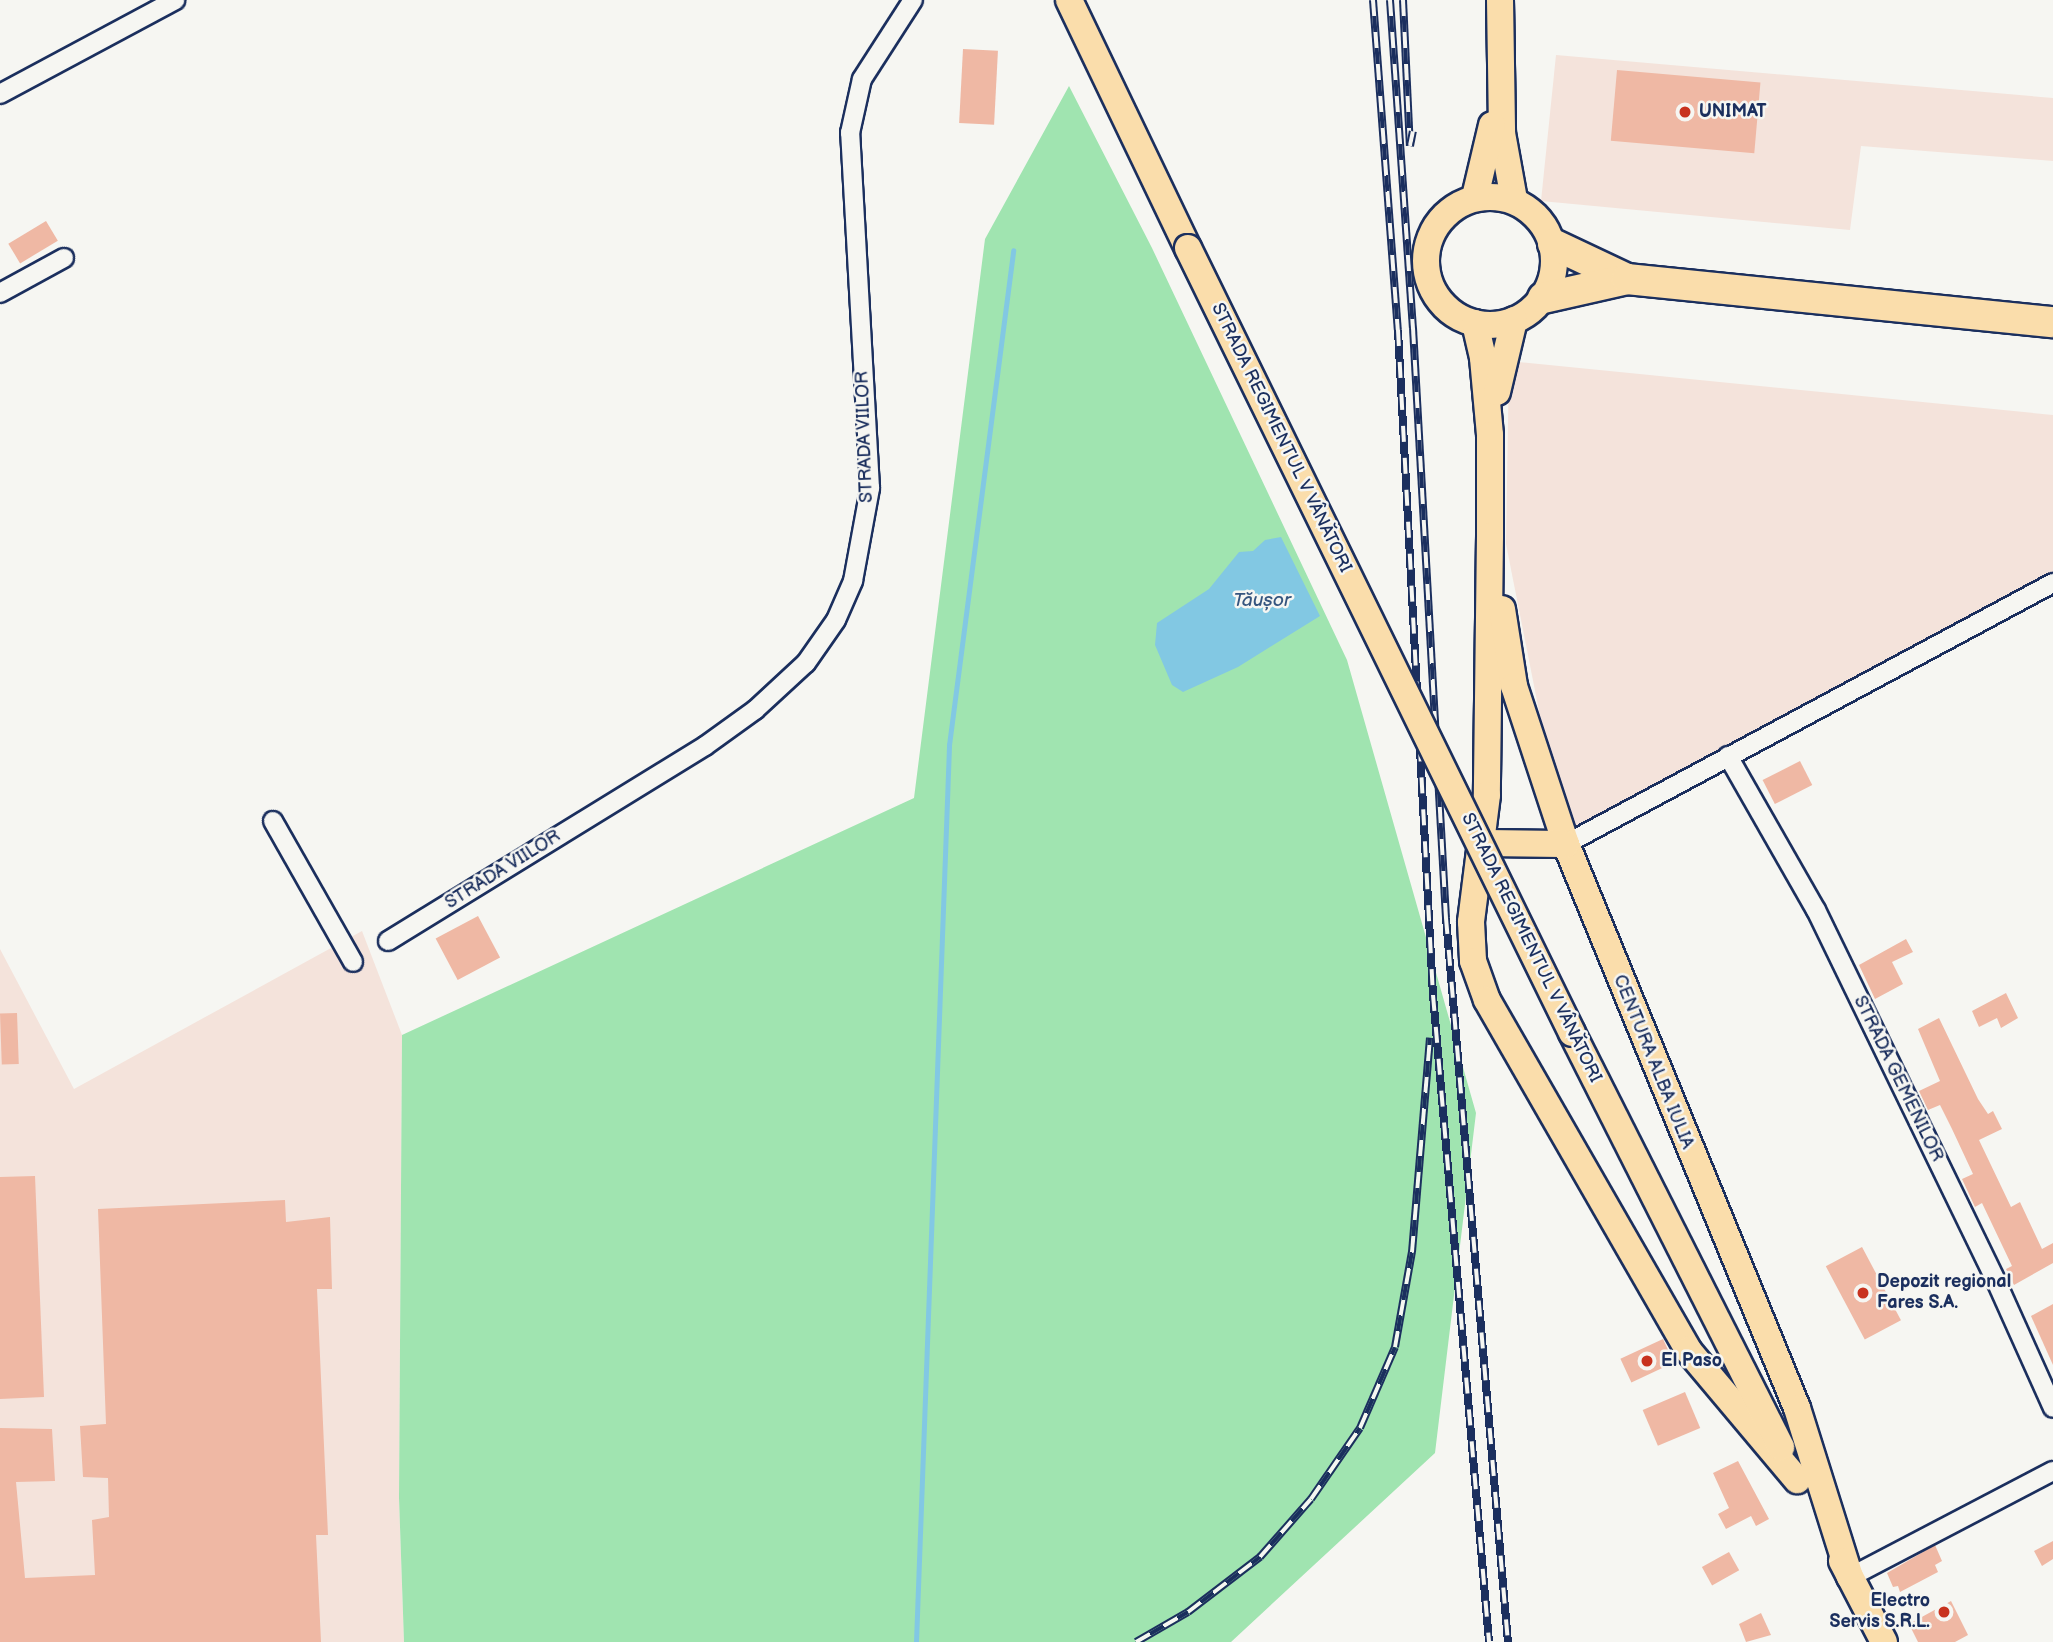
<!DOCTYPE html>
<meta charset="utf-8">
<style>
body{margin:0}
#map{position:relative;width:2053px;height:1642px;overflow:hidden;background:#f6f6f2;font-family:"Balsamiq Sans",sans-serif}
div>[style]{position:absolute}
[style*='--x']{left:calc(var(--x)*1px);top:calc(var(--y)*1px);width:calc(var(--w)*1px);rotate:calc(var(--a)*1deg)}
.built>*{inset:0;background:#f4e3db}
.green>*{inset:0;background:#a0e4b0}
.water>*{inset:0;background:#82c8e3}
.stream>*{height:5px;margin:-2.5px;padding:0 2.5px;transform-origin:2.5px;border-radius:2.5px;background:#82c8e3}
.building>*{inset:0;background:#efb8a4;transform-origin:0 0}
.roads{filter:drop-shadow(2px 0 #1b2f5e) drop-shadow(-2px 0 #1b2f5e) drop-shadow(0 2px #1b2f5e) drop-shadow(0 -2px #1b2f5e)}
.minor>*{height:18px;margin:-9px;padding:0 9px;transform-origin:9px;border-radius:9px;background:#f6f6f2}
.primary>*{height:26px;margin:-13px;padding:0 13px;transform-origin:13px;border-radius:13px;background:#faddab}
.primary>.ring{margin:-13px;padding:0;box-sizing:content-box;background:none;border:26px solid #faddab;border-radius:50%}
.motorway>*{height:30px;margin:-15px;padding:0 15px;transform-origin:15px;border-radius:15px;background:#faddab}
.rail>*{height:8px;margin-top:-4px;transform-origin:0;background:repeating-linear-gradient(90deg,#f6f6f2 0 16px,#1b2f5e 0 32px);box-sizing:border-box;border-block:2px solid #1b2f5e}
.bridges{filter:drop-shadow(2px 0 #1b2f5e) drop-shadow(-2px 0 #1b2f5e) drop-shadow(0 2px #1b2f5e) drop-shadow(0 -2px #1b2f5e)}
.primary-bridge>*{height:26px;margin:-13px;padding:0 13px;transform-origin:13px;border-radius:13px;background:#faddab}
.dots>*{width:19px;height:19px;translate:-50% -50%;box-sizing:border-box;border:4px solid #f6f6f2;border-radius:50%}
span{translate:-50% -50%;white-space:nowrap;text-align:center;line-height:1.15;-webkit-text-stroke:5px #f6f6f2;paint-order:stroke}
.poi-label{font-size:18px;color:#1b2f5e;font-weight:700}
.left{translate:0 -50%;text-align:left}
.right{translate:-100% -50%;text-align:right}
.street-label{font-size:18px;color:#1b2f5e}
.water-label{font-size:19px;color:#35557f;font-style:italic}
</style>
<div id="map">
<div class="built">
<i style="clip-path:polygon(1556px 55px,2053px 98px,2053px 161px,1861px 146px,1850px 230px,1541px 201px)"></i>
<i style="clip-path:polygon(1509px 361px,2053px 415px,2053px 573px,1575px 828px,1540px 716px,1506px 544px)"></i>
<i style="clip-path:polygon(362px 931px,402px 1035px,399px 1498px,404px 1642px,0 1642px,0 949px,74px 1089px)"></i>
</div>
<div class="green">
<i style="clip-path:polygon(1069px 86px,1152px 248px,1347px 660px,1476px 1113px,1435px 1453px,1231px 1642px,404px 1642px,399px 1498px,402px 1035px,914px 798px,985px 239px)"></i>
</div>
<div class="water">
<i style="clip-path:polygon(1281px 537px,1320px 616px,1238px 667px,1183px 692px,1172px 685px,1155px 645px,1157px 623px,1209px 589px,1239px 552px,1253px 551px,1265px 540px)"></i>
</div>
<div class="stream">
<i style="--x:916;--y:1642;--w:898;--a:-87.89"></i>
<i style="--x:949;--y:745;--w:499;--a:-82.6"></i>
</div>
<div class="building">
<i style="left:963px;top:49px;width:35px;height:74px;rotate:3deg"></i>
<i style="left:1617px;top:70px;width:144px;height:71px;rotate:5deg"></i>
<i style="left:46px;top:221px;width:23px;height:44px;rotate:59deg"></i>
<i style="left:1800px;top:761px;width:27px;height:42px;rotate:63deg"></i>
<i style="left:478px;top:916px;width:47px;height:48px;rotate:62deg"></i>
<i style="clip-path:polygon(1906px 939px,1913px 952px,1892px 962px,1903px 984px,1875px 999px,1859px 965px)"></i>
<i style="clip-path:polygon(2006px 993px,2018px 1018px,2001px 1028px,1997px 1018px,1979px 1027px,1972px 1011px)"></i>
<i style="left:17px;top:1013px;width:51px;height:17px;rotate:88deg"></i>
<i style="clip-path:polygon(1939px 1018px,1978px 1099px,1988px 1114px,1993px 1111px,2002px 1129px,1979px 1140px,2011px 1207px,2020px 1202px,2042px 1249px,2053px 1243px,2053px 1263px,2014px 1285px,2006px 1269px,2012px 1266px,1982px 1203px,1975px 1207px,1962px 1179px,1973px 1174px,1952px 1129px,1940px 1105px,1928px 1110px,1919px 1091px,1940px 1081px,1918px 1029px)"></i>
<i style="clip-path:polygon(35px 1176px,44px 1397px,0 1399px,0 1177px)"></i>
<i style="clip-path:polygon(285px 1200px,286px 1222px,330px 1217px,332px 1289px,317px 1289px,328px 1535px,316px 1535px,321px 1642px,0 1642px,0 1428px,52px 1429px,55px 1481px,16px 1482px,25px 1578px,95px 1575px,92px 1520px,109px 1517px,108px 1478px,83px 1477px,80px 1426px,106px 1424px,98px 1209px)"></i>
<i style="left:1862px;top:1247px;width:83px;height:41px;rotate:62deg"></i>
<i style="clip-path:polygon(2053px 1304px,2053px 1365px,2031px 1316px)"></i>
<i style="left:1663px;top:1339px;width:26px;height:47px;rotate:65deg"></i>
<i style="left:1685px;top:1392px;width:39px;height:46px;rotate:67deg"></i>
<i style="clip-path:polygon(1738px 1461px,1769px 1519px,1756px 1526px,1751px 1516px,1726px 1529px,1718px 1514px,1729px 1508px,1713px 1473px)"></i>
<i style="clip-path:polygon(2053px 1541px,2053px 1559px,2042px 1566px,2034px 1551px)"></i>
<i style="clip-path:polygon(1935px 1545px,1942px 1561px,1935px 1565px,1938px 1572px,1900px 1592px,1898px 1586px,1893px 1587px,1887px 1573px)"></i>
<i style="left:1729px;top:1552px;width:21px;height:31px;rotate:61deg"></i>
<i style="clip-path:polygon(1951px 1601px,1968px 1635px,1955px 1642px,1918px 1642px,1909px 1624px)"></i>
<i style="clip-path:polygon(1761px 1613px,1771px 1635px,1746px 1642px,1739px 1624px)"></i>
</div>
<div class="roads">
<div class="minor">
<i style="--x:0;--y:94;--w:199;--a:-28.2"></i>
<i style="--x:0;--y:293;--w:73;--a:-28.7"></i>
<i style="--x:1728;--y:756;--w:177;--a:60.3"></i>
<i style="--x:1816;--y:910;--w:412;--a:64.1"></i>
<i style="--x:1996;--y:1281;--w:139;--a:65.8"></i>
<i style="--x:273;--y:821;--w:162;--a:60.4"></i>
<i style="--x:1566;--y:844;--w:553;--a:-28.19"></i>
<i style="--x:388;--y:941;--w:372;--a:-31.6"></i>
<i style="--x:705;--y:746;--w:62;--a:-35.8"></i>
<i style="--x:755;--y:710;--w:69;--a:-42.7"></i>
<i style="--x:806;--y:663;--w:52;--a:-55.1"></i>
<i style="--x:836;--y:620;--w:43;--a:-66.4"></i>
<i style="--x:853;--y:581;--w:95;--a:-79.6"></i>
<i style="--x:870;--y:488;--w:356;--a:-93.2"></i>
<i style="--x:850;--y:133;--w:55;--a:-77.5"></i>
<i style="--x:862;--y:79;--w:94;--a:-57.2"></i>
<i style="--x:1850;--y:1577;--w:229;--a:-27.6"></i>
</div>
<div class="primary">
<i style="--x:1069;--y:0;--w:275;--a:64.4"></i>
<i style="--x:1500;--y:0;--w:133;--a:89.1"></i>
<i style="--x:1502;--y:133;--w:68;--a:79.8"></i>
<i class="ring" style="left:1426px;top:197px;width:102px;height:102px"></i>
<i style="--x:1475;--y:197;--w:74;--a:-76.7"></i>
<i style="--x:1475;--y:323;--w:36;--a:77"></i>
<i style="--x:1483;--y:358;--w:77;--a:84.8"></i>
<i style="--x:1490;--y:435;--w:101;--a:90"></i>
<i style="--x:1490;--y:536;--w:259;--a:90.7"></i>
<i style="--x:1487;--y:795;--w:128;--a:97.2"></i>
<i style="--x:1471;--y:922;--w:39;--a:87"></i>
<i style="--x:1473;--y:961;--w:41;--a:70.3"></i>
<i style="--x:1487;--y:1000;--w:404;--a:60.1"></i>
<i style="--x:1688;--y:1350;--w:170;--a:50"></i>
<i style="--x:1497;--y:392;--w:74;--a:-76.7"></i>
<i style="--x:1502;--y:609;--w:78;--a:81.1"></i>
<i style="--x:1514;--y:686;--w:166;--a:71.8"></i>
<i style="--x:1566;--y:844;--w:609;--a:67.73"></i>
<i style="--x:1797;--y:1408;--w:177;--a:72.6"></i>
<i style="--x:1482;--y:843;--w:84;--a:0.7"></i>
<i style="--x:1572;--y:1033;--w:464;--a:63.2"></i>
<i style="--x:1842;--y:1561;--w:91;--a:62.6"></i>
</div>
<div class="motorway">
<i style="--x:1553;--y:244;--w:82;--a:25.3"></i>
<i style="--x:1543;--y:298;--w:86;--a:-12.7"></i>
<i style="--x:1627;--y:279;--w:428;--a:5.8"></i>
</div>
</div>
<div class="rail">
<i style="--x:1373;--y:0;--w:331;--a:85.7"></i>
<i style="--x:1398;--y:330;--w:666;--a:86.99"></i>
<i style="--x:1433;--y:995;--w:649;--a:85.05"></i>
<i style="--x:1390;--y:0;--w:329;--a:86"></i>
<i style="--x:1413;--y:328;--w:591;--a:86.8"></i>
<i style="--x:1446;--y:918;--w:727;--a:85.11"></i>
<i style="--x:1403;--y:0;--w:146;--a:87.3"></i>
<i style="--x:1410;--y:146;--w:15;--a:-79"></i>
<i style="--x:1136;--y:1642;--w:60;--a:-30"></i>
<i style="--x:1188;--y:1612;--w:91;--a:-37.4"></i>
<i style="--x:1260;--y:1557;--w:77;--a:-48.7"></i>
<i style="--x:1311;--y:1499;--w:86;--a:-55.4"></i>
<i style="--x:1360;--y:1428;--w:88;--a:-66.6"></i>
<i style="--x:1395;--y:1347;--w:97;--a:-79.9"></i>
<i style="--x:1412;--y:1252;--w:215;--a:-85.2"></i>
</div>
<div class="bridges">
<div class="primary-bridge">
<i style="--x:1188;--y:248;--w:874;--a:63.93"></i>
</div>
</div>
<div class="dots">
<i style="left:1685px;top:112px;background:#c8321e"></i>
<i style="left:1863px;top:1293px;background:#c8321e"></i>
<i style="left:1647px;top:1361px;background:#c8321e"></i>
<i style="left:1944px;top:1612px;background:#c8321e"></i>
</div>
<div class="poi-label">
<span class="left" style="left:1699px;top:112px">UNIMAT</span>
<span class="left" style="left:1877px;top:1293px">Depozit regional<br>Fares S.A.</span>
<span class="left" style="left:1661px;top:1361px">El Paso</span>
<span class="right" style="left:1930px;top:1612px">Electro<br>Servis S.R.L.</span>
</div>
<div class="street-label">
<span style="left:865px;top:437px;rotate:-92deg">STRADA VIILOR</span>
<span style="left:1281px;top:438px;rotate:64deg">STRADA REGIMENTUL V VÂNĂTORI</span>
<span style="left:503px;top:870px;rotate:-32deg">STRADA VIILOR</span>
<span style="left:1531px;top:948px;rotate:64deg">STRADA REGIMENTUL V VÂNĂTORI</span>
<span style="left:1653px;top:1062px;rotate:68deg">CENTURA ALBA IULIA</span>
<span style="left:1898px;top:1079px;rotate:64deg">STRADA GEMENILOR</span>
</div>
<div class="water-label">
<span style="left:1262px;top:601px">Tăușor</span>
</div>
</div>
